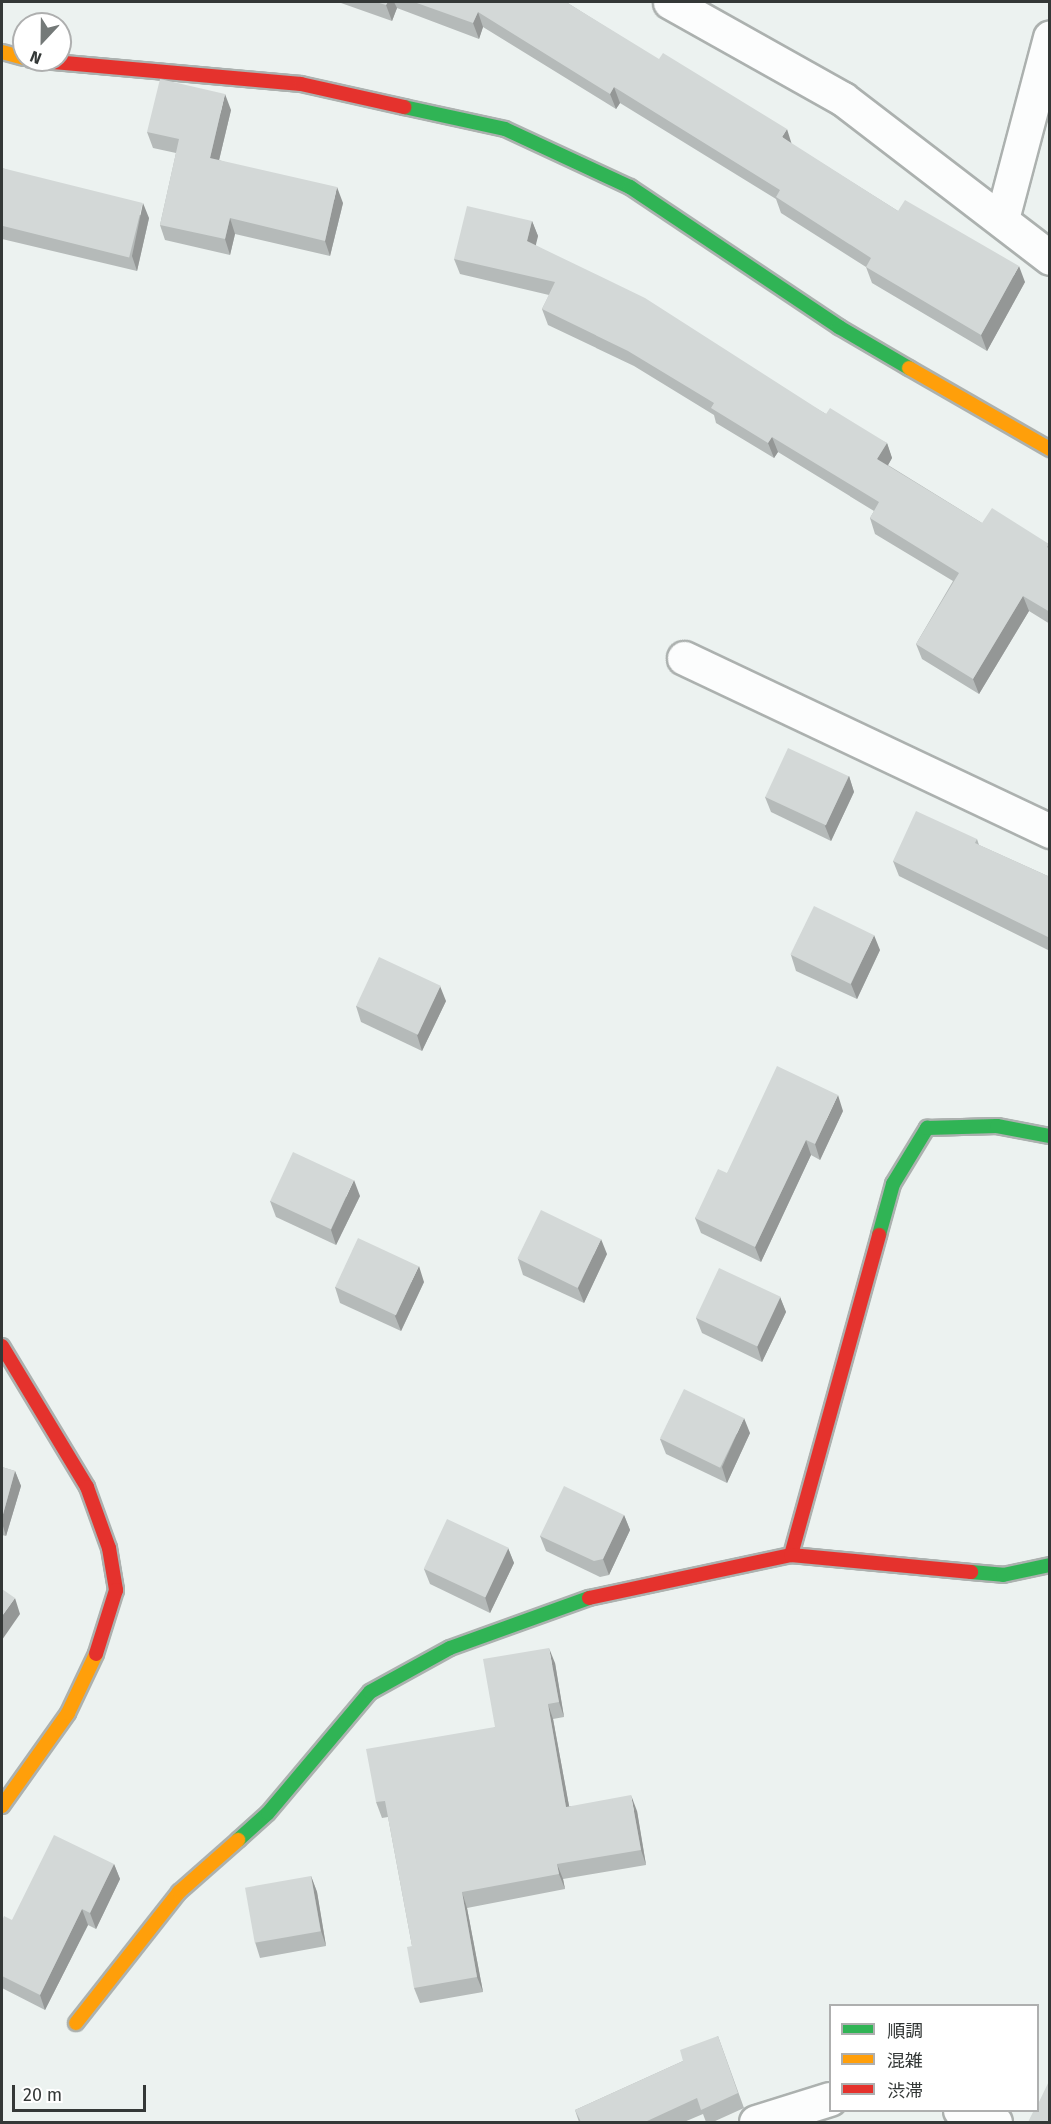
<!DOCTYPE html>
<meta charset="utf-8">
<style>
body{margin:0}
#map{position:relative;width:1051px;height:2124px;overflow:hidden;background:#ecf2f0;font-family:"Fira Sans","Noto Sans JP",sans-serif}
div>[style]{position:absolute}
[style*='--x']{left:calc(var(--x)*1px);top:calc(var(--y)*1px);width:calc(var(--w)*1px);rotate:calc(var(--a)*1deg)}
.roads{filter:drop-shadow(2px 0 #acb1af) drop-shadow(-2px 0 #acb1af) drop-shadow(0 2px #acb1af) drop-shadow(0 -2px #acb1af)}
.street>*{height:33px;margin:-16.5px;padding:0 16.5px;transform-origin:16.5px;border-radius:16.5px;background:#fcfdfd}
.fast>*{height:14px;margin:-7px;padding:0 7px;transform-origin:7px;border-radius:7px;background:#30b455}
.slow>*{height:14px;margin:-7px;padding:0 7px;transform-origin:7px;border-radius:7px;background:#ff9f0a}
.jam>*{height:14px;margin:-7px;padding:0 7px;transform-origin:7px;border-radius:7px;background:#e5322d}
.wall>*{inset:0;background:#b5bab9}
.shaded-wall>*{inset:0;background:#949796}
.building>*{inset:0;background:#d3d8d7;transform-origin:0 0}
span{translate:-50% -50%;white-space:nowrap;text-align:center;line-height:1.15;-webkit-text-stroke:5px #fff;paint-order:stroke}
.frame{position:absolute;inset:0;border:3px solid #343837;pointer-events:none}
.legend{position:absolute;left:829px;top:2004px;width:210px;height:108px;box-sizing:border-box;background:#fff;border:2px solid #aeafaf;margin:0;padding:8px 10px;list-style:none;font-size:18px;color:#343837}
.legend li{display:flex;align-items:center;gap:12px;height:30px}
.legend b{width:30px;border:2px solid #aeafaf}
.north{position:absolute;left:12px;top:12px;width:60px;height:60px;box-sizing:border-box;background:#fff;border:2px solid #aeafaf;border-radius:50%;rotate:202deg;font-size:16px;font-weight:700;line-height:24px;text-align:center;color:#343837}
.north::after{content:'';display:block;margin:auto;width:21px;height:27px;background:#747978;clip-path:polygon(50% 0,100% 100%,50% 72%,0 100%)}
.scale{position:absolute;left:12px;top:2085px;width:134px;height:27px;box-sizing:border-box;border:3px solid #343837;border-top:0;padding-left:8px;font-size:18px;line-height:21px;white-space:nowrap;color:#343837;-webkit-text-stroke:4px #fff;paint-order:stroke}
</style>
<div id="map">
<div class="roads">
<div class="street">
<i style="--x:670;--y:2;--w:198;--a:29.3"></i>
<i style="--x:843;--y:99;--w:261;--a:37.5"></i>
<i style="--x:1002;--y:219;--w:188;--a:-75.2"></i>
<i style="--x:684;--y:658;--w:405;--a:25.3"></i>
<i style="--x:960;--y:2110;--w:37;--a:19"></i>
<i style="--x:756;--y:2122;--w:77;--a:-17.3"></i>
</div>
<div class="fast">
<i style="--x:404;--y:107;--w:103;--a:12.3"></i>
<i style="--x:505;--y:129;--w:138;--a:24.9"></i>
<i style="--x:630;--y:187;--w:252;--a:33.8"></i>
<i style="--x:839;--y:327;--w:81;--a:30.4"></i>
<i style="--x:879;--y:1235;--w:53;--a:-74.6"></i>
<i style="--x:893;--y:1184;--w:66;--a:-58.7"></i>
<i style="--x:927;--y:1128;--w:70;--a:-1.6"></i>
<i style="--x:997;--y:1126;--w:54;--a:10.7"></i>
<i style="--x:971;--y:1572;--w:32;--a:5"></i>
<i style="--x:1003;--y:1575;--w:48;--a:-12"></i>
<i style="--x:238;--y:1840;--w:40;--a:-42"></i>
<i style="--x:268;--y:1813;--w:158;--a:-49.9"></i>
<i style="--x:370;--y:1692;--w:91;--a:-28.8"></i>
<i style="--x:450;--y:1648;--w:148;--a:-19.8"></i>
</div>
<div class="slow">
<i style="--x:2;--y:52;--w:23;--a:15"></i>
<i style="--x:909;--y:368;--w:163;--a:29.9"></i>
<i style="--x:2;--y:1806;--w:114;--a:-54.6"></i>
<i style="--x:68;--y:1713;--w:65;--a:-64.6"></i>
<i style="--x:76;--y:2023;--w:167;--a:-51.8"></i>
<i style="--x:179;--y:1892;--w:79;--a:-41.4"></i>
</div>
<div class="jam">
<i style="--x:31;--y:60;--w:271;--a:5.1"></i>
<i style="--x:301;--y:84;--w:106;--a:12.6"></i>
<i style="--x:2;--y:1346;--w:165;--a:58.9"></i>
<i style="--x:87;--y:1487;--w:65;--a:70.2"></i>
<i style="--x:109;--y:1548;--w:43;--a:80.5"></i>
<i style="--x:116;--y:1590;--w:67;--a:107.4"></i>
<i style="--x:791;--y:1555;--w:332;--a:-74.6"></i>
<i style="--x:589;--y:1598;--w:207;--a:-12"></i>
<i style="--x:791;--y:1555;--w:181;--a:5.4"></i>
</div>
</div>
<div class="wall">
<i style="clip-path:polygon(341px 2px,566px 2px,898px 211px,1025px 282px,987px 351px,872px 283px,866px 267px,781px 213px,776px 199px,620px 103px,616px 109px,483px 27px,479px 39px,397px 8px,392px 21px,341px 3px)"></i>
<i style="clip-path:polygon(231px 110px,219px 160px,343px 203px,330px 256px,235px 234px,230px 255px,165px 240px,160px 225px,176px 153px,153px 148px,147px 132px)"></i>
<i style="clip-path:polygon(2px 168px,149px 218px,137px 271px,2px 239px)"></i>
<i style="clip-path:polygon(532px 221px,538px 236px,535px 245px,826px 414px,887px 443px,892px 458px,888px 465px,982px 523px,1049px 544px,1050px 624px,1029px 611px,979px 694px,922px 659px,916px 644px,953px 581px,875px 534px,870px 518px,874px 511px,778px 452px,774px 458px,716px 423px,714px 415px,634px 366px,548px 325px,542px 309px,549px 295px,460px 274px,454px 259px)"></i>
<i style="clip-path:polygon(849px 776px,854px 792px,831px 841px,771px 812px,765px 797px)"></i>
<i style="clip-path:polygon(977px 839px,979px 845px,1050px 877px,1050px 951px,899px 876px,893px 861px)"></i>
<i style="clip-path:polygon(880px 950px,857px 999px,796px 971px,791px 955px)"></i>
<i style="clip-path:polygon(446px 1001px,422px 1051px,361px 1022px,356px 1006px)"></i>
<i style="clip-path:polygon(843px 1111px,820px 1160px,811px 1155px,761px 1262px,701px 1233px,695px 1218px,727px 1173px)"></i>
<i style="clip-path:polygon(360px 1196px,336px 1245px,276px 1217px,270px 1201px)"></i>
<i style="clip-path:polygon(607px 1254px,584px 1303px,523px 1275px,518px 1259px)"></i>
<i style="clip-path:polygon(424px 1282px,401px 1331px,340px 1303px,335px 1287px)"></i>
<i style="clip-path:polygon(780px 1297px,786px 1312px,762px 1362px,702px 1333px,696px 1318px)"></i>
<i style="clip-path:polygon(750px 1433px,727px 1483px,666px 1454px,660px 1439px)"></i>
<i style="clip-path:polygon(2px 1467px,15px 1471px,21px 1486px,6px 1536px,2px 1535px)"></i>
<i style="clip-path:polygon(624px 1515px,630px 1530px,609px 1575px,600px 1577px,546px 1551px,540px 1536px)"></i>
<i style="clip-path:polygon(508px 1548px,514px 1563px,490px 1613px,430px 1584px,424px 1569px)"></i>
<i style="clip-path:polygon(555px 1663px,564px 1717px,553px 1719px,569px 1806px,637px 1811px,646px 1865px,563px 1879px,565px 1889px,467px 1908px,483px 1992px,420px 2003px,414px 1988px,412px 1946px,388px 1817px,382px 1818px,376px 1802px,495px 1727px)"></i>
<i style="clip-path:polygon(114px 1864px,120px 1879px,96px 1929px,88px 1925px,45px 2010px,2px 1988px,2px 1921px,12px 1920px)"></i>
<i style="clip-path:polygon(311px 1876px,317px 1892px,326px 1946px,260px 1958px,255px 1942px)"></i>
<i style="clip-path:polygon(718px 2036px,744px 2108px,713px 2122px,706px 2122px,703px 2114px,684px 2122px,579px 2122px,575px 2110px,683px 2061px)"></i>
</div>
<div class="shaded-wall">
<i style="clip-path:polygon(388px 2px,394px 2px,397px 8px,392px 21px,386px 5px)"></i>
<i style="clip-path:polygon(478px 12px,483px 27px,479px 39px,473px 23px)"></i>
<i style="clip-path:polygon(614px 87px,620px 103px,616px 109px,610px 94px)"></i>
<i style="clip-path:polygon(225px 94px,231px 110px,216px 173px,210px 158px)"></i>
<i style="clip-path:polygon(787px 129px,792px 145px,782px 137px)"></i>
<i style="clip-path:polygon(337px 187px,343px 203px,330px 256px,325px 241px)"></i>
<i style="clip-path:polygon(143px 203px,149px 218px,137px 271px,132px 256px)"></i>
<i style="clip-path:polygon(230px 218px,235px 234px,230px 255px,225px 239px)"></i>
<i style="clip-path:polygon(532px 221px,538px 236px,533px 257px,527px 241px)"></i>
<i style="clip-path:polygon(1019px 266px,1025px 282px,987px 351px,981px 335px)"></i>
<i style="clip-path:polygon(772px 437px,778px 452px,774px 458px,768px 443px)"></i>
<i style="clip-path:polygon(887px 443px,892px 458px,883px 474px,877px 459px)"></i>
<i style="clip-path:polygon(1023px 596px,1029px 611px,979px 694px,973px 679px)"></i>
<i style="clip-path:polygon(849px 776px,854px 792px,831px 841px,825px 826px)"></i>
<i style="clip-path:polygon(874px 935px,880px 950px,857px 999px,851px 984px)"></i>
<i style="clip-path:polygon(440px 986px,446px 1001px,422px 1051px,417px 1035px)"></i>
<i style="clip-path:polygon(838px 1095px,843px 1111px,820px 1160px,815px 1144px)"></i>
<i style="clip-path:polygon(806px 1140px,811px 1155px,761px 1262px,755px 1247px)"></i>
<i style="clip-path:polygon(354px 1180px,360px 1196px,336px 1245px,331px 1230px)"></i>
<i style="clip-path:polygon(601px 1239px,607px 1254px,584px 1303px,578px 1288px)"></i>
<i style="clip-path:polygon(419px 1266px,424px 1282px,401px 1331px,395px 1316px)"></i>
<i style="clip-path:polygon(780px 1297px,786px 1312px,762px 1362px,757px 1346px)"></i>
<i style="clip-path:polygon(744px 1418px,750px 1433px,727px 1483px,722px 1467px)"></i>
<i style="clip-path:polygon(15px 1471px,21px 1486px,6px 1536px,2px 1523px,2px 1518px)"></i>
<i style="clip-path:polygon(624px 1515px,630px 1530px,609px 1575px,603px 1559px)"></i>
<i style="clip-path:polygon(508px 1548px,514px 1563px,490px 1613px,485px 1597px)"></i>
<i style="clip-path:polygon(15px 1598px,20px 1614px,2px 1640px,2px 1616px)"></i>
<i style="clip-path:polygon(549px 1648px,555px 1663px,564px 1717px,559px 1702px)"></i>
<i style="clip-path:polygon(548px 1704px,553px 1719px,572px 1822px,566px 1807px)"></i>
<i style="clip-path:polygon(631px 1795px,637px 1811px,646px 1865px,641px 1850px)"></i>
<i style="clip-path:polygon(114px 1864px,120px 1879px,96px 1929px,90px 1913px)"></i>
<i style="clip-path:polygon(557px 1864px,563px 1879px,565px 1889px,559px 1874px)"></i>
<i style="clip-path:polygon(311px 1876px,317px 1892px,326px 1946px,321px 1931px)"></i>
<i style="clip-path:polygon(462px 1892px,467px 1908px,483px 1992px,477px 1977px)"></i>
<i style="clip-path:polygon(82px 1909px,88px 1925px,45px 2010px,40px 1995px)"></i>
</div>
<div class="building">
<i style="clip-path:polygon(376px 2px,388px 2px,386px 5px)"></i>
<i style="clip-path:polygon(414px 2px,566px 2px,659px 59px,663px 53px,787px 129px,782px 137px,898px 211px,905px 200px,1019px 266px,981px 335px,866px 267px,871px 258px,776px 197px,780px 190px,614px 87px,610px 94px,478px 12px,473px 23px)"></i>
<i style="clip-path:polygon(160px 79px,225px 94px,210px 158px,337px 187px,325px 241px,230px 218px,225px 239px,160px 225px,179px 139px,147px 132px)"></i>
<i style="left:2px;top:168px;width:145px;height:56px;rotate:14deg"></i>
<i style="clip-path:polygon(467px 206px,532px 221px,527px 241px,645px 298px,826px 414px,830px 408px,887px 443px,877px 459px,982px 523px,992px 508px,1049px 544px,1047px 547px,1050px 549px,1050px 612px,1023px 596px,973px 679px,916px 644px,959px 573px,870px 518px,879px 502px,772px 437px,768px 443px,711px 408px,714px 403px,628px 351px,542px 309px,555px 282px,454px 259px)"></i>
<i style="left:788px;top:748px;width:67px;height:54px;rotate:25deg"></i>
<i style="clip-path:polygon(916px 811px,977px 839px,975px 843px,1050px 877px,1050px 938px,893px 861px)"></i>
<i style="left:814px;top:906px;width:67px;height:54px;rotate:26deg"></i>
<i style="left:379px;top:957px;width:68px;height:54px;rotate:25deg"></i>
<i style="clip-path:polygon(777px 1066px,838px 1095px,815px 1144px,806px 1140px,755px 1247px,695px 1218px,718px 1169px,727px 1173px)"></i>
<i style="left:293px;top:1152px;width:67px;height:54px;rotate:25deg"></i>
<i style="left:541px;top:1210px;width:67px;height:54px;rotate:26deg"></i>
<i style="left:358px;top:1238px;width:67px;height:54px;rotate:25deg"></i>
<i style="left:719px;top:1268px;width:68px;height:55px;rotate:25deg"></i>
<i style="left:684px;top:1389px;width:67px;height:55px;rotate:26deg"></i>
<i style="clip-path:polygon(2px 1467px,15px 1471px,2px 1518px)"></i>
<i style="clip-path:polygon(564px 1486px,624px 1515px,603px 1559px,594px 1561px,540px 1536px)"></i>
<i style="left:447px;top:1519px;width:68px;height:55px;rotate:25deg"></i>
<i style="clip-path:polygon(2px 1589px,15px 1598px,2px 1616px)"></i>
<i style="clip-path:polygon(549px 1648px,559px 1702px,548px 1704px,566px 1807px,631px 1795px,641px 1850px,557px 1864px,559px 1874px,462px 1892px,477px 1977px,414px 1988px,407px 1947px,412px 1946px,385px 1801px,376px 1802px,366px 1749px,495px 1727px,483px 1659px)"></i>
<i style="clip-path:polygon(54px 1835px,114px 1864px,90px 1913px,82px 1909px,40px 1995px,2px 1976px,2px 1921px,4px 1916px,12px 1920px)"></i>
<i style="left:311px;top:1876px;width:56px;height:67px;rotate:80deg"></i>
<i style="clip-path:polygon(718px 2036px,738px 2093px,701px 2110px,697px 2098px,645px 2122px,581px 2122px,575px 2110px,683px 2061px,680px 2050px)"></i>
<i style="clip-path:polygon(1050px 2079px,1050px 2122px,1028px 2122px,1034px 2110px,1038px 2110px,1038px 2104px)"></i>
</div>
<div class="frame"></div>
<ul class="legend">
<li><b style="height:8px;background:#30b455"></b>順調</li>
<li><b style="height:8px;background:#ff9f0a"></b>混雑</li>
<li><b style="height:8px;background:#e5322d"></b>渋滞</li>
</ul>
<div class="north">N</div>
<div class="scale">20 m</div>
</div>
